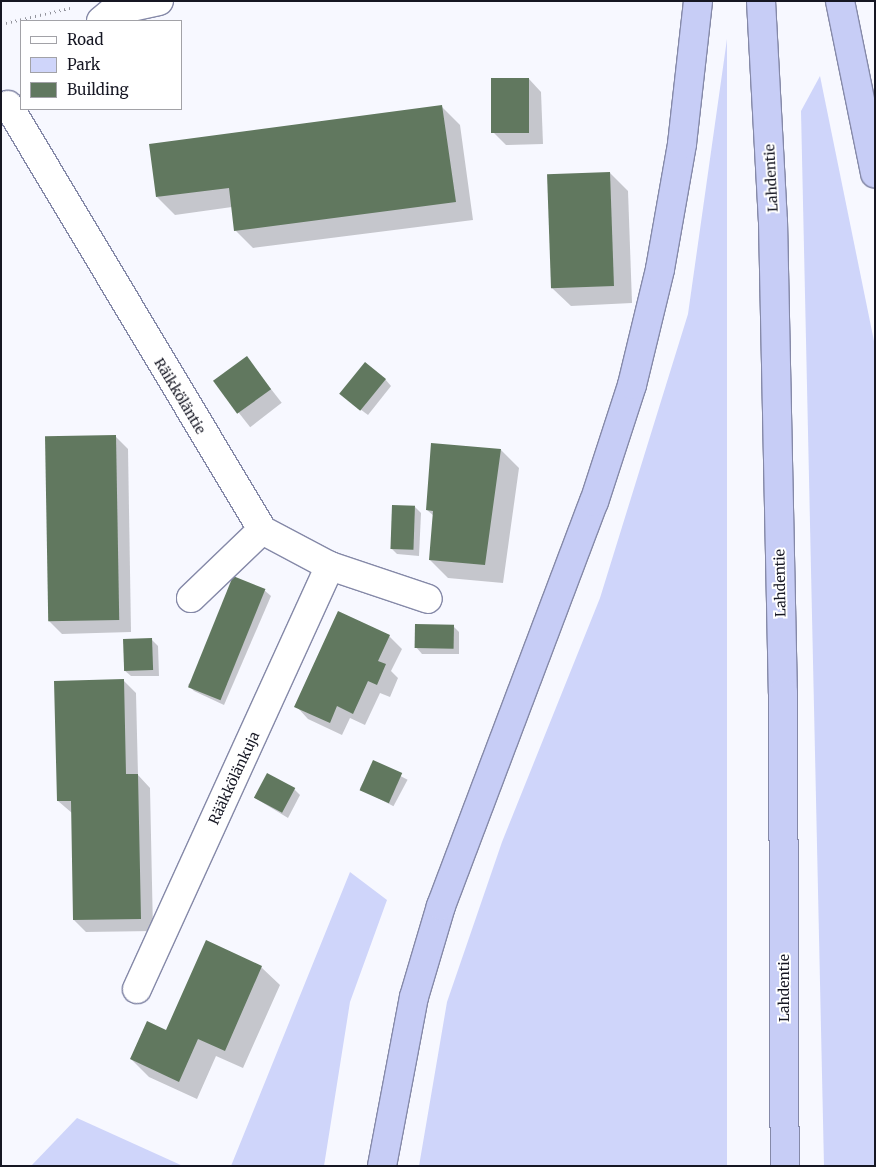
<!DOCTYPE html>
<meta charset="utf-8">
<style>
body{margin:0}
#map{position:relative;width:876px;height:1167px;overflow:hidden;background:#f7f8ff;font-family:Merriweather,serif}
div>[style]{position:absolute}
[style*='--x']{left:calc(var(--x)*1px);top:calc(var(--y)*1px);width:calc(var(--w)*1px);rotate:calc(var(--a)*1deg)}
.green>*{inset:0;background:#cfd5fa}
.shadow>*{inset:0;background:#0003;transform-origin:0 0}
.building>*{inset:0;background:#61785f;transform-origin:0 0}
.path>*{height:3px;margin-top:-1.5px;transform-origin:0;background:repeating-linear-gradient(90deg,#93949d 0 1px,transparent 0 5px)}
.roads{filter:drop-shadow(1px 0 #8589a8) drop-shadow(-1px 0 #8589a8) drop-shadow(0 1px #8589a8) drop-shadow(0 -1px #8589a8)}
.minor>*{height:28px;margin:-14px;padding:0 14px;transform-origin:14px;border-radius:14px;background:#fff}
.highway>*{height:28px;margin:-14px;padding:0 14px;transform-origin:14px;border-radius:14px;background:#c7cdf6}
span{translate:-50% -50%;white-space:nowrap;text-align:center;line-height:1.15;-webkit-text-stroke:4px #fff;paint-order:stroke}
.street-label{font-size:14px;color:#161723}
.frame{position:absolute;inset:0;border:2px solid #161723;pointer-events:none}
.legend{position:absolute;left:20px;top:20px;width:162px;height:90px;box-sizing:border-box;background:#fff;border:1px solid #a2a2a7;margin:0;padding:6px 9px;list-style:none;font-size:15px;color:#161723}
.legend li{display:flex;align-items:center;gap:10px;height:25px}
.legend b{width:25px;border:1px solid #a2a2a7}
</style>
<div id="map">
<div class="green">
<i style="clip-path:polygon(727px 39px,727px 1166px,419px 1166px,447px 1002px,502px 842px,600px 598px,688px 314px)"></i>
<i style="clip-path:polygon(820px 76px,875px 346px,875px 1166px,824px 1166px,801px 111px)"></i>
<i style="clip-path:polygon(350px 872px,387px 900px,350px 1002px,324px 1166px,231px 1166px)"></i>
<i style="clip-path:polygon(77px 1118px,183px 1166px,31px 1166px)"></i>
</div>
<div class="shadow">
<i style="clip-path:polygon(529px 79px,541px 92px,543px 144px,506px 145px,493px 132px)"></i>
<i style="clip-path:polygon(442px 107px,460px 125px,473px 220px,253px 248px,235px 230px,232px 207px,175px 215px,157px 197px)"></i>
<i style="clip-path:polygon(610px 173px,628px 191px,632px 303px,571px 306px,552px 288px)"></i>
<i style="left:246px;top:357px;width:58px;height:40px;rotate:52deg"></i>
<i style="clip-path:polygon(385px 379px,391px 386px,368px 415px,348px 400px)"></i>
<i style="clip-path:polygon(115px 436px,128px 449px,131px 632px,62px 634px,49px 621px)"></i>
<i style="clip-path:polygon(501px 450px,519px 468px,503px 583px,448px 578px,430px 560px,434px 516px,427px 510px)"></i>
<i style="clip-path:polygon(415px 507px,421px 513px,419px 556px,397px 554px,391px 548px)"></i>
<i style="clip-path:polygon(264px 590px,271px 596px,224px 705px,194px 691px,188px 685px)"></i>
<i style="clip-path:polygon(453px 626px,459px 632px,459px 654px,422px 654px,416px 647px)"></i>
<i style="clip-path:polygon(389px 636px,402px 649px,391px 671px,398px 678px,390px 697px,380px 693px,365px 725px,350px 718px,342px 735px,308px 719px,296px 706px)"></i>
<i style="clip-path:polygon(152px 640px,158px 646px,159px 676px,131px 676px,124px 670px)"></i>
<i style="clip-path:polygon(123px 680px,136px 693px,138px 775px,150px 788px,153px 931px,86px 932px,74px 920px,72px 813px,58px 801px)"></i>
<i style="left:374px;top:762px;width:38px;height:30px;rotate:28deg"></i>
<i style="clip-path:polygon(294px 789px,300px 795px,288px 818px,255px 798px)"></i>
<i style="clip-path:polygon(261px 967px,280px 985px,243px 1068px,216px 1056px,197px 1099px,149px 1077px,131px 1059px)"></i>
</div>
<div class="building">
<i style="left:491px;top:78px;width:38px;height:55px"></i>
<i style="clip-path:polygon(442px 105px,456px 202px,234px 231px,229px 188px,156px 197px,149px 144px)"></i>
<i style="left:610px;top:172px;width:114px;height:63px;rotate:88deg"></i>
<i style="left:247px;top:356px;width:41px;height:42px;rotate:54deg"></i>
<i style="left:365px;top:362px;width:27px;height:41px;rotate:39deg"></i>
<i style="left:116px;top:435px;width:185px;height:71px;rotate:89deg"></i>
<i style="clip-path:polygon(431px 443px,501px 449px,485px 565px,429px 560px,433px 511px,426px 510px)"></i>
<i style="left:392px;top:505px;width:23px;height:44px;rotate:2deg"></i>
<i style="left:233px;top:576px;width:35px;height:120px;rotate:22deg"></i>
<i style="clip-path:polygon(338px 611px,390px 635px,378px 661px,386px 664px,377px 685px,368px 681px,353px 714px,337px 706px,330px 723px,294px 707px)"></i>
<i style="left:415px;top:624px;width:39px;height:24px;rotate:1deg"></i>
<i style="left:152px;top:638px;width:32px;height:29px;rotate:88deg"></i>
<i style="clip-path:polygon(124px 679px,126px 774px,138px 774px,141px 919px,73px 920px,71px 801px,57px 801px,54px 681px)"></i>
<i style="left:373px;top:760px;width:32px;height:33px;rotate:24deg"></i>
<i style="left:267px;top:773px;width:32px;height:28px;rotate:28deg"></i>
<i style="clip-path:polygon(206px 940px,262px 966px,225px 1051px,198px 1039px,179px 1082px,130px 1059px,147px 1021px,166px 1030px)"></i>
</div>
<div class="path">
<i style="--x:1;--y:24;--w:71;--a:-13.1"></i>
</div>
<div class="roads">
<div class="minor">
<i style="--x:101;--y:21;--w:16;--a:-40"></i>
<i style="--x:113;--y:11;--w:47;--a:-12.3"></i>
<i style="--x:8;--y:105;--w:495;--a:59.1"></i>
<i style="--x:262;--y:530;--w:77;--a:27.9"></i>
<i style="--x:330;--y:566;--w:103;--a:18.6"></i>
<i style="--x:191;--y:598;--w:98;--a:-43.8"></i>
<i style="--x:137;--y:989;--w:465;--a:-65.5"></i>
</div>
<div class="highway">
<i style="--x:761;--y:1;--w:220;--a:86.9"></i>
<i style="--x:773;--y:221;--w:472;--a:88.8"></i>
<i style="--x:783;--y:693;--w:473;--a:89.8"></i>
<i style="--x:840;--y:1;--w:176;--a:78.5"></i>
<i style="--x:382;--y:1166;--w:172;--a:-79.3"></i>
<i style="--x:414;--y:997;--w:95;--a:-73.5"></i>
<i style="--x:441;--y:906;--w:432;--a:-69.3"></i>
<i style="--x:594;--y:502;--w:123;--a:-72"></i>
<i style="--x:632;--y:385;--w:119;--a:-76.4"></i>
<i style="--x:660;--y:269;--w:127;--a:-80"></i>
<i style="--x:682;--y:144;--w:144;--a:-83.6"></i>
</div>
</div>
<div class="street-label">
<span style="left:771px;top:178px;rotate:-93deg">Lahdentie</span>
<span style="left:180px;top:396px;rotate:59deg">Räikköläntie</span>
<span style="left:780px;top:583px;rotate:-91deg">Lahdentie</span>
<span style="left:234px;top:778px;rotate:-65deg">Rääkkölänkuja</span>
<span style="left:784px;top:988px;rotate:-90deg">Lahdentie</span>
</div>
<div class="frame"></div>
<ul class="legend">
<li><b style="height:6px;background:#fff"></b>Road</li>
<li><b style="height:14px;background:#cfd5fa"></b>Park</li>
<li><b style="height:14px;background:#61785f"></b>Building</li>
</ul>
</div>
